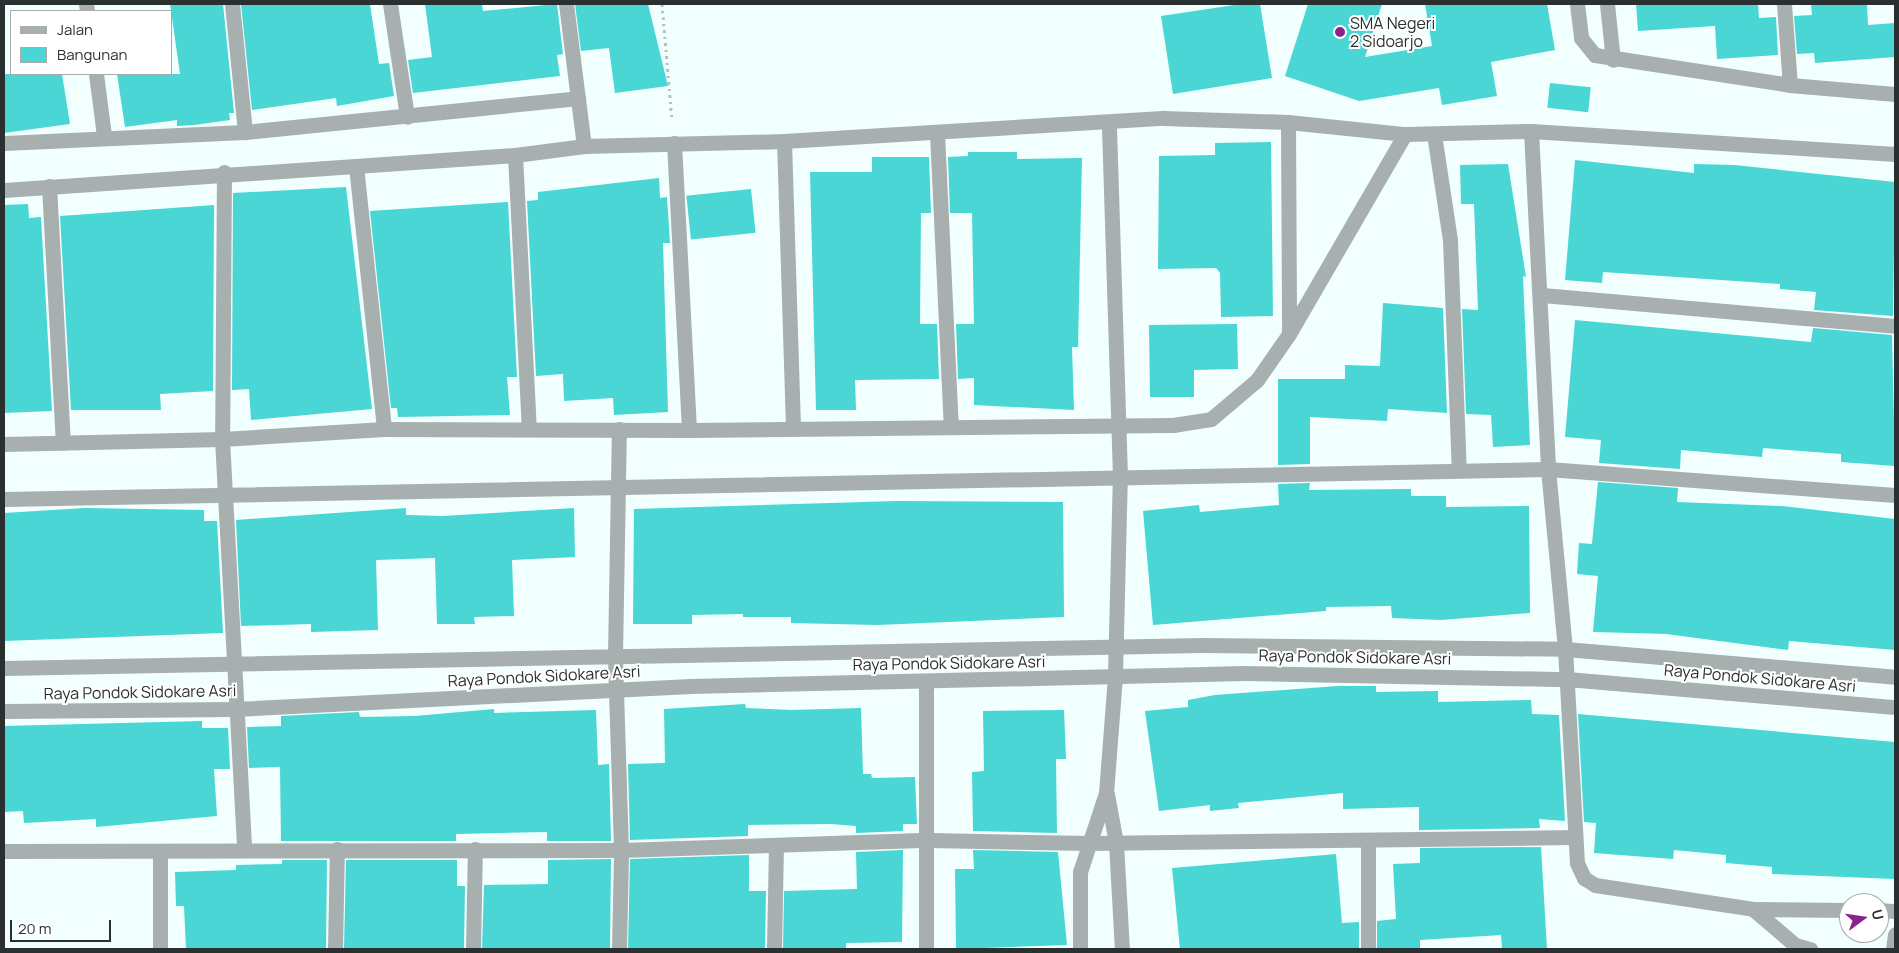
<!DOCTYPE html>
<style>
body{margin:0}
#map{position:relative;width:1899px;height:953px;overflow:hidden;background:#f1fffe;font-family:Manrope,sans-serif}
div>[style]{position:absolute}
[style*='--x']{left:calc(var(--x)*1px);top:calc(var(--y)*1px);width:calc(var(--w)*1px);rotate:calc(var(--a)*1deg)}
.building>*{inset:0;background:#49d6d4;transform-origin:0 0}
.path>*{height:3px;margin-top:-1.5px;transform-origin:0;background:repeating-linear-gradient(90deg,#b4bfbe 0 2.5px,transparent 0 6.5px)}
.minor>*{height:15px;margin:-7.5px;padding:0 7.5px;transform-origin:7.5px;border-radius:7.5px;background:#a8afaf}
.dots>*{width:14px;height:14px;translate:-50% -50%;box-sizing:border-box;border:2px solid #fff;border-radius:50%}
span{translate:-50% -50%;white-space:nowrap;text-align:center;line-height:1.15;-webkit-text-stroke:4px #fff;paint-order:stroke}
.poi-label{font-size:16px;color:#2a3030}
.left{translate:0 -50%;text-align:left}
.street-label{font-size:16px;color:#2a3030}
.frame{position:absolute;inset:0;border:5px solid #2a3030;pointer-events:none}
.legend{position:absolute;left:10px;top:10px;width:162px;height:65px;box-sizing:border-box;background:#fff;border:1px solid #aaacac;margin:0;padding:6px 9px;list-style:none;font-size:15px;color:#2a3030}
.legend li{display:flex;align-items:center;gap:10px;height:25px}
.legend b{width:25px;border:1px solid #aaacac}
.north{position:absolute;left:1839px;top:893px;width:50px;height:50px;box-sizing:border-box;background:#fff;border:1px solid #aaacac;border-radius:50%;rotate:76deg;font-size:14px;font-weight:700;line-height:20px;text-align:center;color:#2a3030}
.north::after{content:'';display:block;margin:auto;width:18px;height:22px;background:#89248b;clip-path:polygon(50% 0,100% 100%,50% 72%,0 100%)}
.scale{position:absolute;left:10px;top:920px;width:101px;height:22px;box-sizing:border-box;border:2px solid #2a3030;border-top:0;padding-left:6px;font-size:15px;line-height:18px;white-space:nowrap;color:#2a3030;-webkit-text-stroke:4px #fff;paint-order:stroke}
</style>
<div id="map">
<div class="building">
<i style="clip-path:polygon(170px 4px,223px 4px,234px 113px,229px 113px,230px 120px,194px 125px,177px 126px,177px 120px,125px 127px,117px 74px,180px 74px)"></i>
<i style="clip-path:polygon(241px 4px,370px 4px,379px 64px,389px 63px,394px 96px,337px 106px,336px 98px,252px 110px)"></i>
<i style="clip-path:polygon(425px 4px,482px 4px,483px 11px,557px 4px,563px 54px,557px 55px,560px 76px,413px 93px,408px 60px,432px 57px)"></i>
<i style="clip-path:polygon(575px 4px,648px 4px,668px 86px,615px 93px,609px 48px,581px 51px)"></i>
<i style="clip-path:polygon(1241px 4px,1260px 4px,1272px 78px,1173px 94px,1161px 16px)"></i>
<i style="clip-path:polygon(1308px 4px,1382px 4px,1365px 57px,1432px 46px,1425px 4px,1547px 4px,1555px 50px,1491px 62px,1497px 96px,1442px 105px,1439px 88px,1359px 101px,1285px 76px)"></i>
<i style="clip-path:polygon(1636px 4px,1758px 4px,1759px 18px,1776px 17px,1778px 55px,1717px 59px,1715px 26px,1638px 31px)"></i>
<i style="clip-path:polygon(1811px 4px,1867px 4px,1868px 25px,1895px 23px,1895px 57px,1815px 63px,1814px 53px,1797px 54px,1794px 16px,1812px 15px)"></i>
<i style="clip-path:polygon(4px 74px,62px 74px,70px 124px,4px 133px)"></i>
<i style="left:1550px;top:83px;width:41px;height:25px;rotate:6deg"></i>
<i style="clip-path:polygon(1271px 142px,1273px 316px,1221px 317px,1220px 273px,1216px 268px,1158px 269px,1159px 156px,1215px 155px,1215px 143px)"></i>
<i style="clip-path:polygon(968px 152px,1017px 152px,1017px 159px,1082px 158px,1078px 347px,1072px 347px,1074px 410px,974px 405px,974px 378px,958px 379px,956px 324px,974px 324px,972px 213px,950px 213px,948px 157px,968px 156px)"></i>
<i style="clip-path:polygon(872px 157px,929px 157px,931px 213px,921px 213px,920px 324px,937px 324px,939px 379px,855px 380px,856px 410px,816px 410px,810px 172px,872px 172px)"></i>
<i style="clip-path:polygon(1575px 160px,1694px 173px,1694px 164px,1734px 165px,1895px 182px,1893px 316px,1814px 310px,1816px 292px,1780px 289px,1780px 284px,1603px 272px,1602px 283px,1565px 280px)"></i>
<i style="clip-path:polygon(1508px 164px,1526px 277px,1523px 276px,1530px 445px,1493px 447px,1491px 415px,1466px 414px,1462px 309px,1478px 310px,1474px 204px,1461px 204px,1460px 165px)"></i>
<i style="clip-path:polygon(659px 178px,660px 198px,667px 197px,670px 243px,663px 243px,668px 412px,614px 415px,613px 398px,564px 401px,563px 374px,536px 376px,527px 201px,538px 200px,538px 192px)"></i>
<i style="clip-path:polygon(346px 187px,372px 409px,251px 420px,249px 389px,232px 390px,233px 193px)"></i>
<i style="left:751px;top:189px;width:44px;height:65px;rotate:84deg"></i>
<i style="clip-path:polygon(508px 202px,517px 377px,507px 377px,510px 415px,398px 417px,397px 408px,391px 408px,370px 211px)"></i>
<i style="clip-path:polygon(28px 204px,29px 218px,41px 217px,52px 411px,4px 413px,4px 205px)"></i>
<i style="clip-path:polygon(214px 205px,213px 391px,160px 394px,161px 410px,71px 410px,60px 216px)"></i>
<i style="clip-path:polygon(1383px 303px,1443px 308px,1447px 413px,1388px 409px,1387px 421px,1310px 417px,1310px 464px,1278px 465px,1278px 379px,1345px 379px,1345px 365px,1380px 366px)"></i>
<i style="clip-path:polygon(1575px 320px,1811px 342px,1813px 328px,1892px 335px,1895px 466px,1841px 462px,1841px 454px,1763px 448px,1762px 457px,1681px 450px,1680px 469px,1599px 463px,1601px 440px,1565px 437px)"></i>
<i style="clip-path:polygon(1237px 324px,1238px 369px,1194px 370px,1194px 397px,1150px 397px,1149px 325px)"></i>
<i style="clip-path:polygon(1598px 482px,1678px 488px,1677px 502px,1782px 506px,1895px 519px,1895px 650px,1789px 641px,1788px 650px,1666px 634px,1593px 632px,1598px 576px,1577px 574px,1579px 543px,1592px 544px)"></i>
<i style="clip-path:polygon(1310px 483px,1309px 490px,1411px 489px,1411px 496px,1446px 496px,1446px 507px,1529px 506px,1530px 613px,1441px 620px,1392px 618px,1391px 606px,1326px 607px,1326px 611px,1153px 625px,1143px 511px,1199px 505px,1200px 512px,1279px 505px,1278px 484px)"></i>
<i style="clip-path:polygon(898px 501px,1063px 502px,1064px 617px,878px 625px,791px 623px,791px 617px,743px 617px,743px 614px,692px 615px,692px 624px,633px 624px,634px 509px)"></i>
<i style="clip-path:polygon(85px 508px,204px 510px,204px 521px,217px 521px,223px 633px,4px 641px,4px 513px)"></i>
<i style="clip-path:polygon(406px 508px,406px 515px,443px 516px,574px 508px,575px 557px,512px 560px,514px 616px,474px 617px,475px 624px,437px 624px,435px 558px,376px 560px,378px 630px,311px 632px,311px 624px,241px 626px,236px 520px)"></i>
<i style="clip-path:polygon(1338px 686px,1376px 686px,1376px 692px,1438px 691px,1438px 702px,1531px 700px,1532px 714px,1559px 715px,1565px 821px,1539px 819px,1540px 828px,1419px 830px,1419px 807px,1343px 809px,1343px 793px,1238px 803px,1239px 808px,1210px 811px,1210px 805px,1159px 811px,1145px 711px,1188px 707px,1188px 700px,1215px 695px)"></i>
<i style="clip-path:polygon(745px 704px,746px 708px,792px 710px,861px 708px,863px 774px,871px 774px,872px 778px,915px 777px,917px 824px,903px 824px,903px 831px,856px 833px,856px 826px,831px 824px,748px 825px,748px 836px,630px 840px,628px 764px,665px 763px,664px 709px)"></i>
<i style="clip-path:polygon(494px 709px,494px 713px,596px 710px,598px 765px,609px 764px,611px 841px,547px 841px,547px 832px,456px 834px,456px 841px,281px 841px,280px 767px,249px 768px,247px 727px,281px 726px,281px 716px,359px 712px,360px 717px,415px 716px)"></i>
<i style="clip-path:polygon(1064px 710px,1066px 759px,1056px 759px,1057px 833px,973px 831px,972px 772px,984px 771px,983px 711px)"></i>
<i style="clip-path:polygon(1578px 714px,1895px 742px,1895px 879px,1772px 874px,1772px 867px,1726px 863px,1726px 855px,1674px 850px,1673px 859px,1594px 853px,1596px 823px,1584px 822px)"></i>
<i style="clip-path:polygon(202px 721px,202px 728px,228px 728px,230px 769px,214px 769px,217px 816px,96px 827px,96px 819px,24px 823px,23px 811px,4px 812px,4px 726px)"></i>
<i style="clip-path:polygon(1541px 847px,1547px 949px,1502px 949px,1501px 935px,1420px 940px,1420px 949px,1377px 949px,1377px 921px,1396px 919px,1393px 864px,1420px 863px,1420px 848px)"></i>
<i style="clip-path:polygon(903px 850px,902px 942px,846px 943px,846px 949px,783px 949px,784px 891px,857px 889px,856px 852px)"></i>
<i style="clip-path:polygon(973px 850px,1058px 852px,1067px 945px,956px 949px,955px 869px,974px 869px)"></i>
<i style="clip-path:polygon(1336px 854px,1342px 923px,1359px 922px,1359px 949px,1180px 949px,1172px 868px)"></i>
<i style="clip-path:polygon(749px 855px,749px 891px,766px 891px,765px 949px,628px 949px,630px 859px)"></i>
<i style="clip-path:polygon(611px 859px,610px 949px,482px 949px,484px 885px,548px 884px,548px 860px)"></i>
<i style="clip-path:polygon(282px 860px,327px 860px,326px 949px,186px 949px,184px 906px,176px 906px,175px 872px,236px 870px,236px 865px,282px 864px)"></i>
<i style="clip-path:polygon(346px 860px,457px 860px,457px 886px,465px 886px,464px 949px,344px 949px)"></i>
</div>
<div class="path">
<i style="--x:662;--y:4;--w:116;--a:85.1"></i>
</div>
<div class="minor">
<i style="--x:86;--y:4;--w:7;--a:82"></i>
<i style="--x:232;--y:4;--w:129;--a:84.2"></i>
<i style="--x:390;--y:4;--w:114;--a:81.4"></i>
<i style="--x:566;--y:4;--w:143;--a:82.8"></i>
<i style="--x:1577;--y:4;--w:34;--a:83"></i>
<i style="--x:1581;--y:38;--w:22;--a:51"></i>
<i style="--x:1595;--y:55;--w:197;--a:8.7"></i>
<i style="--x:1790;--y:85;--w:105;--a:4.9"></i>
<i style="--x:1607;--y:4;--w:56;--a:83.9"></i>
<i style="--x:1784;--y:4;--w:81;--a:85.8"></i>
<i style="--x:96;--y:74;--w:63;--a:82.6"></i>
<i style="--x:1288;--y:122;--w:211;--a:89.7"></i>
<i style="--x:1531;--y:131;--w:338;--a:87.1"></i>
<i style="--x:1548;--y:469;--w:181;--a:84.6"></i>
<i style="--x:1565;--y:649;--w:214;--a:86.8"></i>
<i style="--x:1577;--y:863;--w:17;--a:65"></i>
<i style="--x:1584;--y:878;--w:13;--a:32"></i>
<i style="--x:1595;--y:885;--w:160;--a:8.6"></i>
<i style="--x:1753;--y:909;--w:96;--a:0.6"></i>
<i style="--x:937;--y:133;--w:292;--a:87.3"></i>
<i style="--x:1434;--y:134;--w:107;--a:81.4"></i>
<i style="--x:1450;--y:240;--w:230;--a:87.8"></i>
<i style="--x:784;--y:141;--w:288;--a:88.2"></i>
<i style="--x:4;--y:143;--w:241;--a:-2.6"></i>
<i style="--x:245;--y:132;--w:335;--a:-5.8"></i>
<i style="--x:674;--y:143;--w:287;--a:87"></i>
<i style="--x:515;--y:155;--w:273;--a:87.1"></i>
<i style="--x:356;--y:166;--w:264;--a:83.9"></i>
<i style="--x:224;--y:172;--w:267;--a:90.4"></i>
<i style="--x:222;--y:439;--w:410;--a:86.9"></i>
<i style="--x:49;--y:186;--w:257;--a:86.9"></i>
<i style="--x:4;--y:190;--w:512;--a:-3.92"></i>
<i style="--x:515;--y:155;--w:70;--a:-7.4"></i>
<i style="--x:584;--y:146;--w:200;--a:-1.4"></i>
<i style="--x:784;--y:141;--w:379;--a:-3.5"></i>
<i style="--x:1162;--y:118;--w:126;--a:1.8"></i>
<i style="--x:1288;--y:122;--w:118;--a:5.9"></i>
<i style="--x:1405;--y:134;--w:126;--a:-1.4"></i>
<i style="--x:1531;--y:131;--w:365;--a:3.6"></i>
<i style="--x:1542;--y:295;--w:354;--a:5"></i>
<i style="--x:4;--y:444;--w:218;--a:-1.3"></i>
<i style="--x:222;--y:439;--w:162;--a:-3.5"></i>
<i style="--x:384;--y:429;--w:305;--a:0.2"></i>
<i style="--x:689;--y:430;--w:484;--a:-0.6"></i>
<i style="--x:1173;--y:425;--w:38;--a:-9"></i>
<i style="--x:1211;--y:419;--w:60;--a:-40.3"></i>
<i style="--x:1257;--y:380;--w:56;--a:-55.2"></i>
<i style="--x:1289;--y:334;--w:231;--a:-59.9"></i>
<i style="--x:4;--y:499;--w:1544;--a:-1.11"></i>
<i style="--x:1548;--y:469;--w:348;--a:4.3"></i>
<i style="--x:4;--y:668;--w:1198;--a:-1.1"></i>
<i style="--x:1202;--y:645;--w:363;--a:0.6"></i>
<i style="--x:1565;--y:649;--w:331;--a:4.8"></i>
<i style="--x:926;--y:682;--w:267;--a:90"></i>
<i style="--x:4;--y:711;--w:231;--a:-0.5"></i>
<i style="--x:235;--y:709;--w:456;--a:-2.9"></i>
<i style="--x:690;--y:686;--w:555;--a:-1.34"></i>
<i style="--x:1245;--y:673;--w:322;--a:1.1"></i>
<i style="--x:1567;--y:679;--w:329;--a:4.9"></i>
<i style="--x:1107;--y:794;--w:50;--a:79.6"></i>
<i style="--x:1116;--y:843;--w:106;--a:86.8"></i>
<i style="--x:4;--y:851;--w:617;--a:-0.09"></i>
<i style="--x:621;--y:850;--w:308;--a:-1.9"></i>
<i style="--x:929;--y:840;--w:161;--a:1.1"></i>
<i style="--x:1090;--y:843;--w:484;--a:-0.7"></i>
<i style="--x:160;--y:853;--w:96;--a:90"></i>
<i style="--x:1753;--y:909;--w:55;--a:40.6"></i>
<i style="--x:1795;--y:945;--w:16;--a:15"></i>
<i style="--x:1879;--y:910;--w:16;--a:4"></i>
<i style="--x:335;--y:949;--w:100;--a:-88.9"></i>
<i style="--x:473;--y:949;--w:100;--a:-88.9"></i>
<i style="--x:619;--y:949;--w:99;--a:-88.8"></i>
<i style="--x:621;--y:850;--w:195;--a:-91.8"></i>
<i style="--x:615;--y:655;--w:226;--a:-89"></i>
<i style="--x:774;--y:949;--w:104;--a:-88.9"></i>
<i style="--x:1080;--y:949;--w:77;--a:-90"></i>
<i style="--x:1080;--y:872;--w:83;--a:-71.8"></i>
<i style="--x:1106;--y:793;--w:117;--a:-85.6"></i>
<i style="--x:1115;--y:676;--w:199;--a:-88.6"></i>
<i style="--x:1120;--y:477;--w:353;--a:-91.8"></i>
<i style="--x:1368;--y:949;--w:109;--a:-90"></i>
<i style="--x:1893;--y:949;--w:15;--a:-82"></i>
</div>
<div class="dots">
<i style="left:1340px;top:32px;background:#89248b"></i>
</div>
<div class="poi-label">
<span class="left" style="left:1350px;top:32px">SMA Negeri<br>2 Sidoarjo</span>
</div>
<div class="street-label">
<span style="left:1355px;top:657px;rotate:1deg">Raya Pondok Sidokare Asri</span>
<span style="left:949px;top:663px;rotate:-1deg">Raya Pondok Sidokare Asri</span>
<span style="left:544px;top:676px;rotate:-3deg">Raya Pondok Sidokare Asri</span>
<span style="left:1760px;top:678px;rotate:5deg">Raya Pondok Sidokare Asri</span>
<span style="left:140px;top:692px;rotate:-1deg">Raya Pondok Sidokare Asri</span>
</div>
<div class="frame"></div>
<ul class="legend">
<li><b style="height:6px;background:#a8afaf"></b>Jalan</li>
<li><b style="height:14px;background:#49d6d4"></b>Bangunan</li>
</ul>
<div class="north">U</div>
<div class="scale">20 m</div>
</div>
